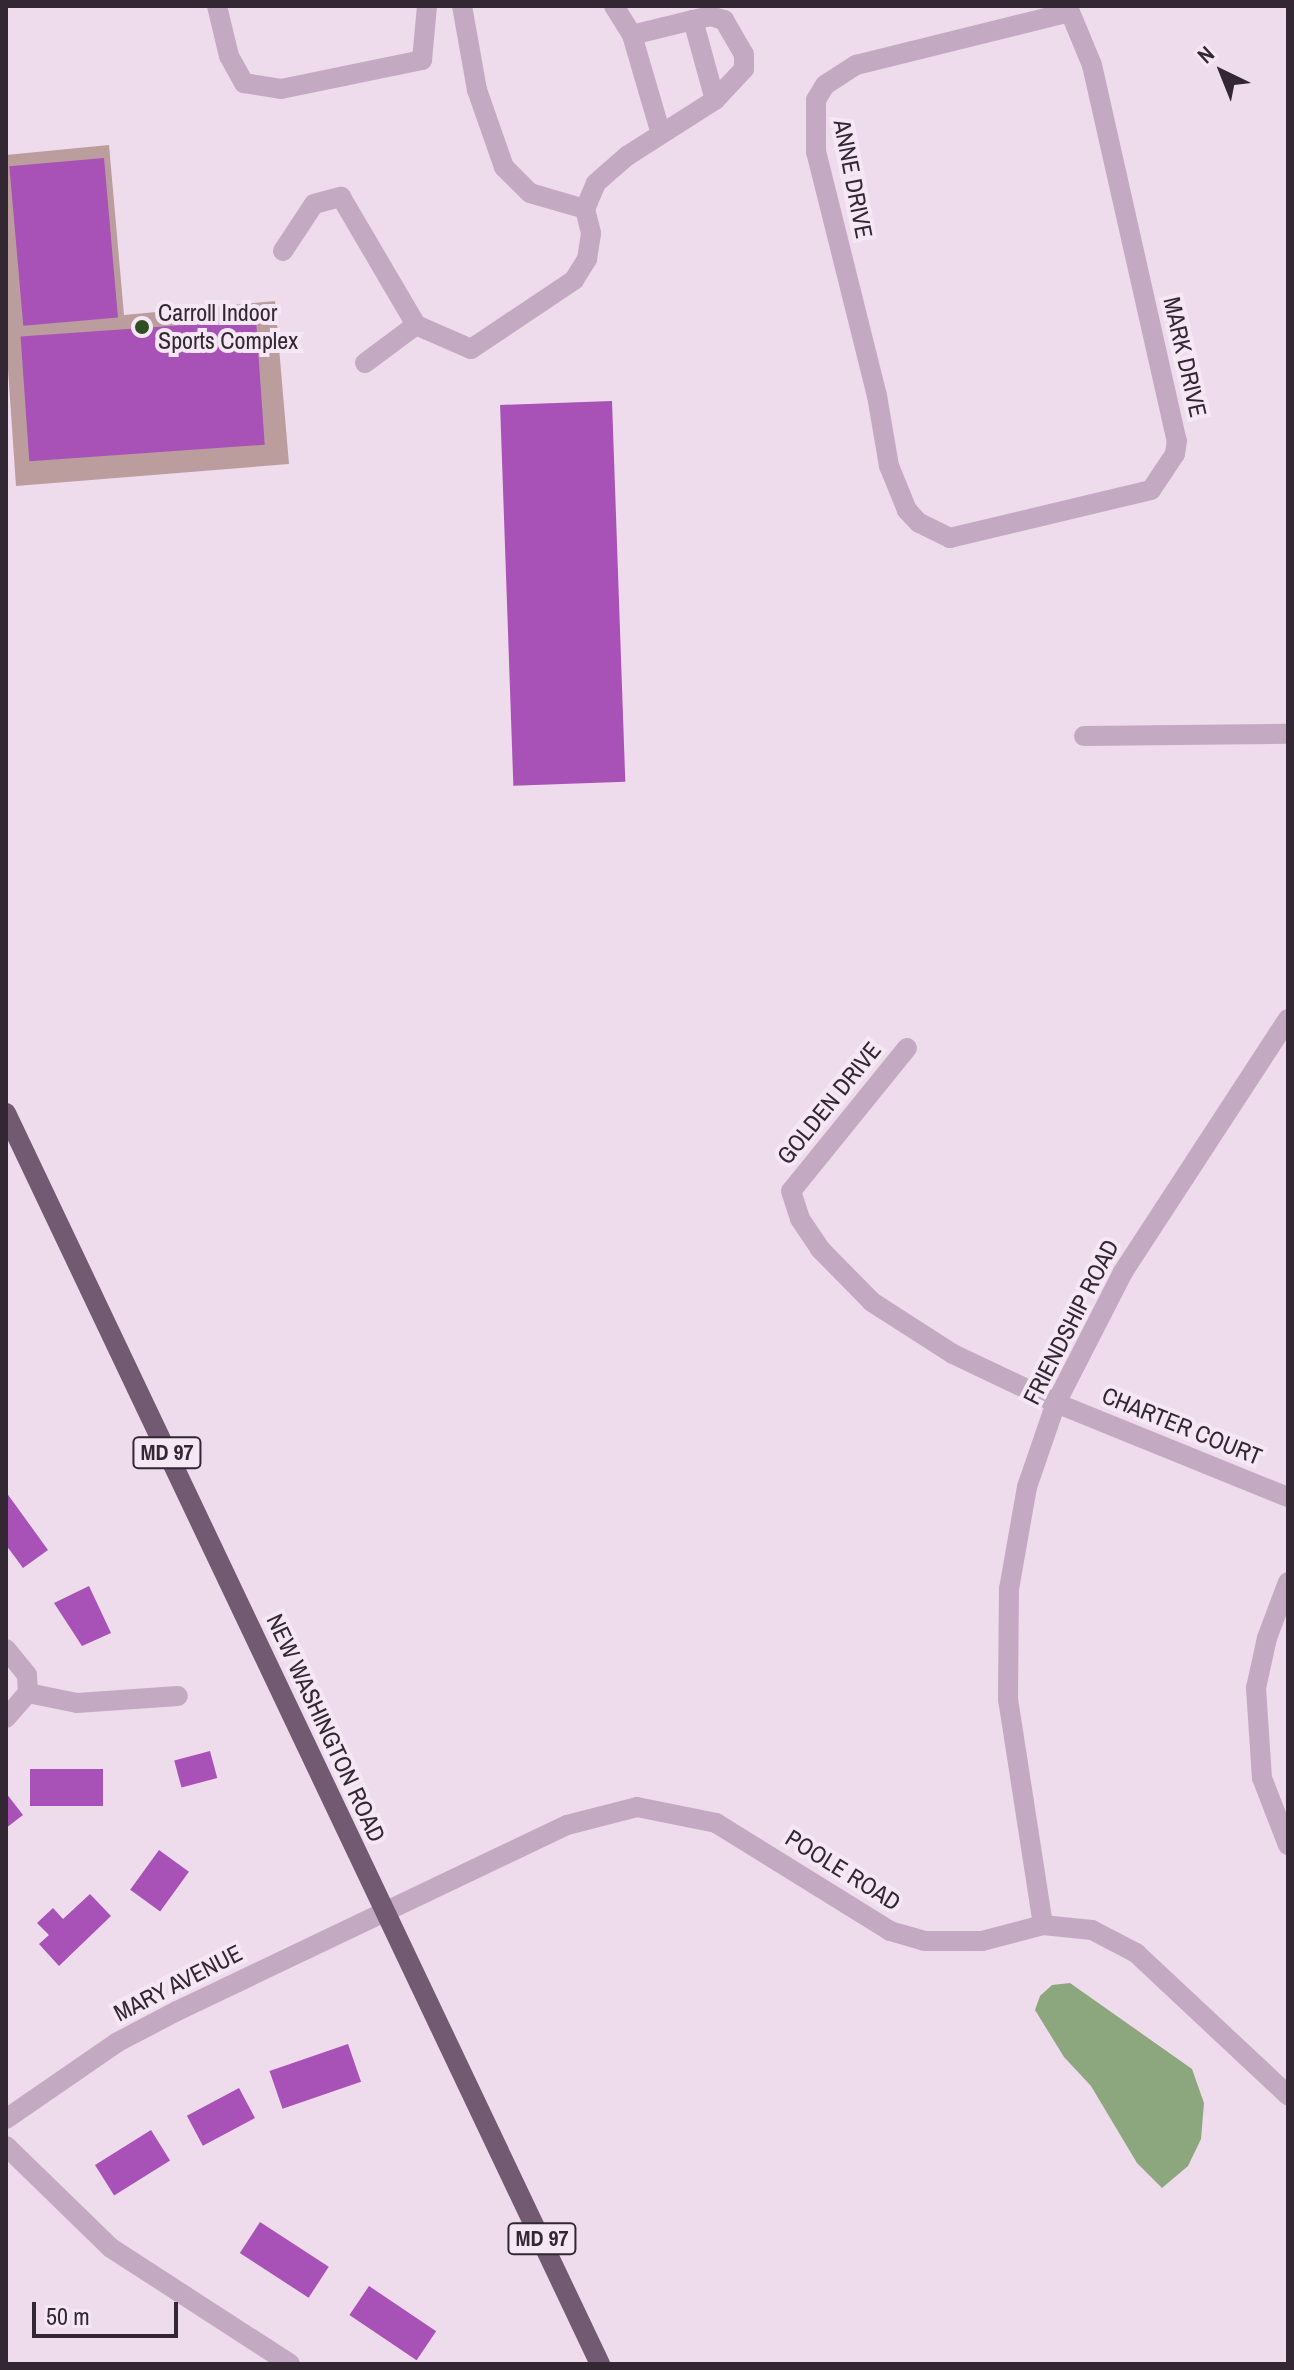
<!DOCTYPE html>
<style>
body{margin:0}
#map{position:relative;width:1294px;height:2370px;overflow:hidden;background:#eedbeb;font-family:"Archivo Narrow",sans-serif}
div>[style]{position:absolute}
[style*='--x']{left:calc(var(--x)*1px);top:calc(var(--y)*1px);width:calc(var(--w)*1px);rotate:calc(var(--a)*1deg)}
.green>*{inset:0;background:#bb9d9e}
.water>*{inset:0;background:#8ca77e}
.building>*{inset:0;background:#a851b6;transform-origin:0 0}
.minor>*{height:20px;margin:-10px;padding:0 10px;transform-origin:10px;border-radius:10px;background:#c4a9c2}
.major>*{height:20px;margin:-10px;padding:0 10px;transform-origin:10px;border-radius:10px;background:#715a72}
.dots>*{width:22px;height:22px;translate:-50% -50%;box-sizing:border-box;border:4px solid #f6e7f4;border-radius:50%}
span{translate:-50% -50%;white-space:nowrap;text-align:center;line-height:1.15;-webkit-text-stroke:8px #f6e7f4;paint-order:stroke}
.shield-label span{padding:2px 6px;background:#f6e7f4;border:2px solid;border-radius:6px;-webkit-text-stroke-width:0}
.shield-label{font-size:22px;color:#322732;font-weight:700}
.street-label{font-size:24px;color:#322732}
.poi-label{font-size:24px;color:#322732}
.left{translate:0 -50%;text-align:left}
.frame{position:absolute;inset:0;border:8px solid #322732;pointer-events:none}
.north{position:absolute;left:1182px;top:32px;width:80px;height:80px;-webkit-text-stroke:6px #f6e7f4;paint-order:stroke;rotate:317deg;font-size:22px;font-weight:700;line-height:32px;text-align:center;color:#322732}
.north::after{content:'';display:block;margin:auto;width:28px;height:36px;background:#322732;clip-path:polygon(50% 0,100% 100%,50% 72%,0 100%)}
.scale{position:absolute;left:32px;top:2302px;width:146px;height:36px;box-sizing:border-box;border:4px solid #322732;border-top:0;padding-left:10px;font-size:24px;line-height:28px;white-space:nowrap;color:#322732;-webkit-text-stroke:6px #f6e7f4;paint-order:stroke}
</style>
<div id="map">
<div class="green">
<i style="clip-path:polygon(109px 145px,124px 315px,275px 301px,289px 464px,16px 486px,6px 340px,6px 155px)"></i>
</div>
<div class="water">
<i style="clip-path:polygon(1070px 1983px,1192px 2069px,1204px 2103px,1201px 2139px,1188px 2166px,1162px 2188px,1137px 2163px,1091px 2086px,1064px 2057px,1035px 2010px,1040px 1996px,1052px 1985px)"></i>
</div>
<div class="building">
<i style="left:104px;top:158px;width:160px;height:95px;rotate:85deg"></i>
<i style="left:256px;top:320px;width:125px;height:236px;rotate:86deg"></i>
<i style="left:612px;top:401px;width:381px;height:112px;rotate:88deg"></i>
<i style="clip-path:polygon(6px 1492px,48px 1550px,23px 1568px,6px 1545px)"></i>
<i style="clip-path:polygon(89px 1586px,111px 1633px,82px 1646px,54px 1603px)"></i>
<i style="left:210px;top:1751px;width:28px;height:37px;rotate:75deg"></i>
<i style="left:30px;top:1769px;width:73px;height:37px"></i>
<i style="clip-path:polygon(6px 1793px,23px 1815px,6px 1828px)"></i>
<i style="left:159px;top:1850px;width:37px;height:49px;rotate:36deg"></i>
<i style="clip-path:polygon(90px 1894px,111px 1916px,59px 1966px,39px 1944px,49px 1935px,37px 1923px,53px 1908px,63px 1919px)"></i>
<i style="left:348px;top:2044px;width:40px;height:83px;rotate:71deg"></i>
<i style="left:239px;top:2088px;width:34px;height:59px;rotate:62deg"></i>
<i style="left:151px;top:2130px;width:36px;height:66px;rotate:58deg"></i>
<i style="left:260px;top:2222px;width:82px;height:37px;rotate:33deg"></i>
<i style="left:369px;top:2286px;width:81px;height:35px;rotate:34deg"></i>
</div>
<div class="minor">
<i style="--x:217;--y:6;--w:51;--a:76.5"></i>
<i style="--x:229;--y:56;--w:31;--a:61"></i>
<i style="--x:244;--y:83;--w:37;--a:9"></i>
<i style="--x:281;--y:89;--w:144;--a:-11.6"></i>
<i style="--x:422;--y:60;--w:54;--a:-84.7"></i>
<i style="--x:614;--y:6;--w:34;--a:58"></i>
<i style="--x:1063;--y:6;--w:9;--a:41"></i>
<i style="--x:1070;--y:12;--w:57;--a:67.5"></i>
<i style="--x:1092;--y:65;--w:385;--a:77.3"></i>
<i style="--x:1177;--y:441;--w:13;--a:99"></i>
<i style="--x:1175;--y:454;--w:43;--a:123.7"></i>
<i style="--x:1151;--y:490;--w:207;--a:166.6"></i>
<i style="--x:950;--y:538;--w:34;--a:-154"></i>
<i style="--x:919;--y:523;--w:18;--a:-133"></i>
<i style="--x:907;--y:510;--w:48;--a:-112.2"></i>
<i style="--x:889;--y:466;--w:71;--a:-99.7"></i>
<i style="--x:877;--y:396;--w:252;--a:-104"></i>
<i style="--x:816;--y:152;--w:52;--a:-90"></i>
<i style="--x:816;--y:100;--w:17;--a:-59"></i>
<i style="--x:825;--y:85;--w:37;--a:-33"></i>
<i style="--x:856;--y:65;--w:220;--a:-13.9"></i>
<i style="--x:693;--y:20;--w:17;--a:-13"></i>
<i style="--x:710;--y:16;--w:15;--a:16"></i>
<i style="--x:724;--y:20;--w:39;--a:60"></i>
<i style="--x:744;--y:54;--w:15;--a:90"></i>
<i style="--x:744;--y:69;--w:42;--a:133.1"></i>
<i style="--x:585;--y:209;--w:28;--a:-67"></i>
<i style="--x:596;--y:183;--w:41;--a:-41.1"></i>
<i style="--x:627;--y:156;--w:104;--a:-32.5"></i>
<i style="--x:715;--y:100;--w:83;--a:-105.4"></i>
<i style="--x:693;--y:20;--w:63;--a:166.2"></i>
<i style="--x:632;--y:35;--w:100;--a:73.7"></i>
<i style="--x:283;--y:251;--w:56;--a:-56.6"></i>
<i style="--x:314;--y:204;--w:28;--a:-15"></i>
<i style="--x:341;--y:197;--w:148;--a:59.6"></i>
<i style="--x:365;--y:363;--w:64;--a:-36.7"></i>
<i style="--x:416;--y:325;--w:60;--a:23.6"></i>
<i style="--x:471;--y:349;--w:124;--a:-33.8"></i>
<i style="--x:574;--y:280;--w:25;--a:-58"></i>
<i style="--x:587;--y:259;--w:26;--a:-81"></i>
<i style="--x:591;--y:233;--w:25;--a:-104"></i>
<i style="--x:585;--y:209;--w:57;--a:-163.8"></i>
<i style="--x:530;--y:193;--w:37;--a:-135"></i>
<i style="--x:504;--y:167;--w:82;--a:-109.3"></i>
<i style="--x:477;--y:90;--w:85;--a:-100.1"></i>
<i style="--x:1084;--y:736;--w:204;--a:-0.6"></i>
<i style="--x:907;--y:1048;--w:184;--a:129"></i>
<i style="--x:791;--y:1191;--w:29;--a:72"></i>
<i style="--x:800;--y:1219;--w:36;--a:56"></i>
<i style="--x:820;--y:1249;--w:74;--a:45.5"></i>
<i style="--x:872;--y:1302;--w:96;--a:32.7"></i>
<i style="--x:953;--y:1354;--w:114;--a:25.4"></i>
<i style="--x:1056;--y:1403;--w:250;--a:22.1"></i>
<i style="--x:1288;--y:1582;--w:60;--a:110.6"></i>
<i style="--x:1267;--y:1638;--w:51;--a:102.4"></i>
<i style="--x:1256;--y:1688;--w:90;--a:86.2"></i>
<i style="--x:1262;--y:1778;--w:72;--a:68.8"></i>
<i style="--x:6;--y:1649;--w:33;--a:51"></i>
<i style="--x:27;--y:1675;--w:18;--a:87"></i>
<i style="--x:28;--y:1693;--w:50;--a:11.5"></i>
<i style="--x:77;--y:1703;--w:101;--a:-4"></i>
<i style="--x:6;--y:1718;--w:33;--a:-49"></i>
<i style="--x:1043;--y:1925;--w:229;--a:-98.8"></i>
<i style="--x:1008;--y:1699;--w:110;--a:-89.5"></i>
<i style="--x:1009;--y:1589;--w:104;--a:-80"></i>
<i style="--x:1027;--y:1487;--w:89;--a:-71"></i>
<i style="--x:1056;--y:1403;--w:147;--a:-62.9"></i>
<i style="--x:1123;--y:1272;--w:302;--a:-56.9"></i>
<i style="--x:6;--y:2119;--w:134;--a:-34.6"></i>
<i style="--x:116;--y:2043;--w:69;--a:-27.7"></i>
<i style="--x:177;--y:2011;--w:432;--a:-25.5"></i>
<i style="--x:567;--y:1825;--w:72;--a:-14.4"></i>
<i style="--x:637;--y:1807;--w:81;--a:11.4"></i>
<i style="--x:716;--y:1823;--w:205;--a:31.8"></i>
<i style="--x:890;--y:1931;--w:35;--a:16"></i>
<i style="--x:924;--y:1941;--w:58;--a:0"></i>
<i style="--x:982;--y:1941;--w:63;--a:-14.7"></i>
<i style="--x:1043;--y:1925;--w:49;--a:5.8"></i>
<i style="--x:1092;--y:1930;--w:50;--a:27.6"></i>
<i style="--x:1136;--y:1953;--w:208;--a:43.1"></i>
<i style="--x:6;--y:2146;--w:146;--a:44.2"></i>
<i style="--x:111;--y:2248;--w:213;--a:32.9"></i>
</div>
<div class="major">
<i style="--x:6;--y:1113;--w:1385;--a:64.6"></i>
</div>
<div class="dots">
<i style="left:142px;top:327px;background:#304e23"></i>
</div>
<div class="shield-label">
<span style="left:167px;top:1453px">MD 97</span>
<span style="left:542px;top:2239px">MD 97</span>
</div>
<div class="street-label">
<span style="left:853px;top:179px;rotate:79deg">ANNE DRIVE</span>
<span style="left:1185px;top:357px;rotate:77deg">MARK DRIVE</span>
<span style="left:829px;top:1103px;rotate:-51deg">GOLDEN DRIVE</span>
<span style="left:1071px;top:1322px;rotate:-63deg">FRIENDSHIP ROAD</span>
<span style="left:1182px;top:1426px;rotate:22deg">CHARTER COURT</span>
<span style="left:326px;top:1728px;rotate:65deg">NEW WASHINGTON ROAD</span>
<span style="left:843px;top:1870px;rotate:32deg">POOLE ROAD</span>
<span style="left:178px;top:1983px;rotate:-27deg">MARY AVENUE</span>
</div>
<div class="poi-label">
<span class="left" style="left:158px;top:327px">Carroll Indoor<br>Sports Complex</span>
</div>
<div class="frame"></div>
<div class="north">N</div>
<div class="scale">50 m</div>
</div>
